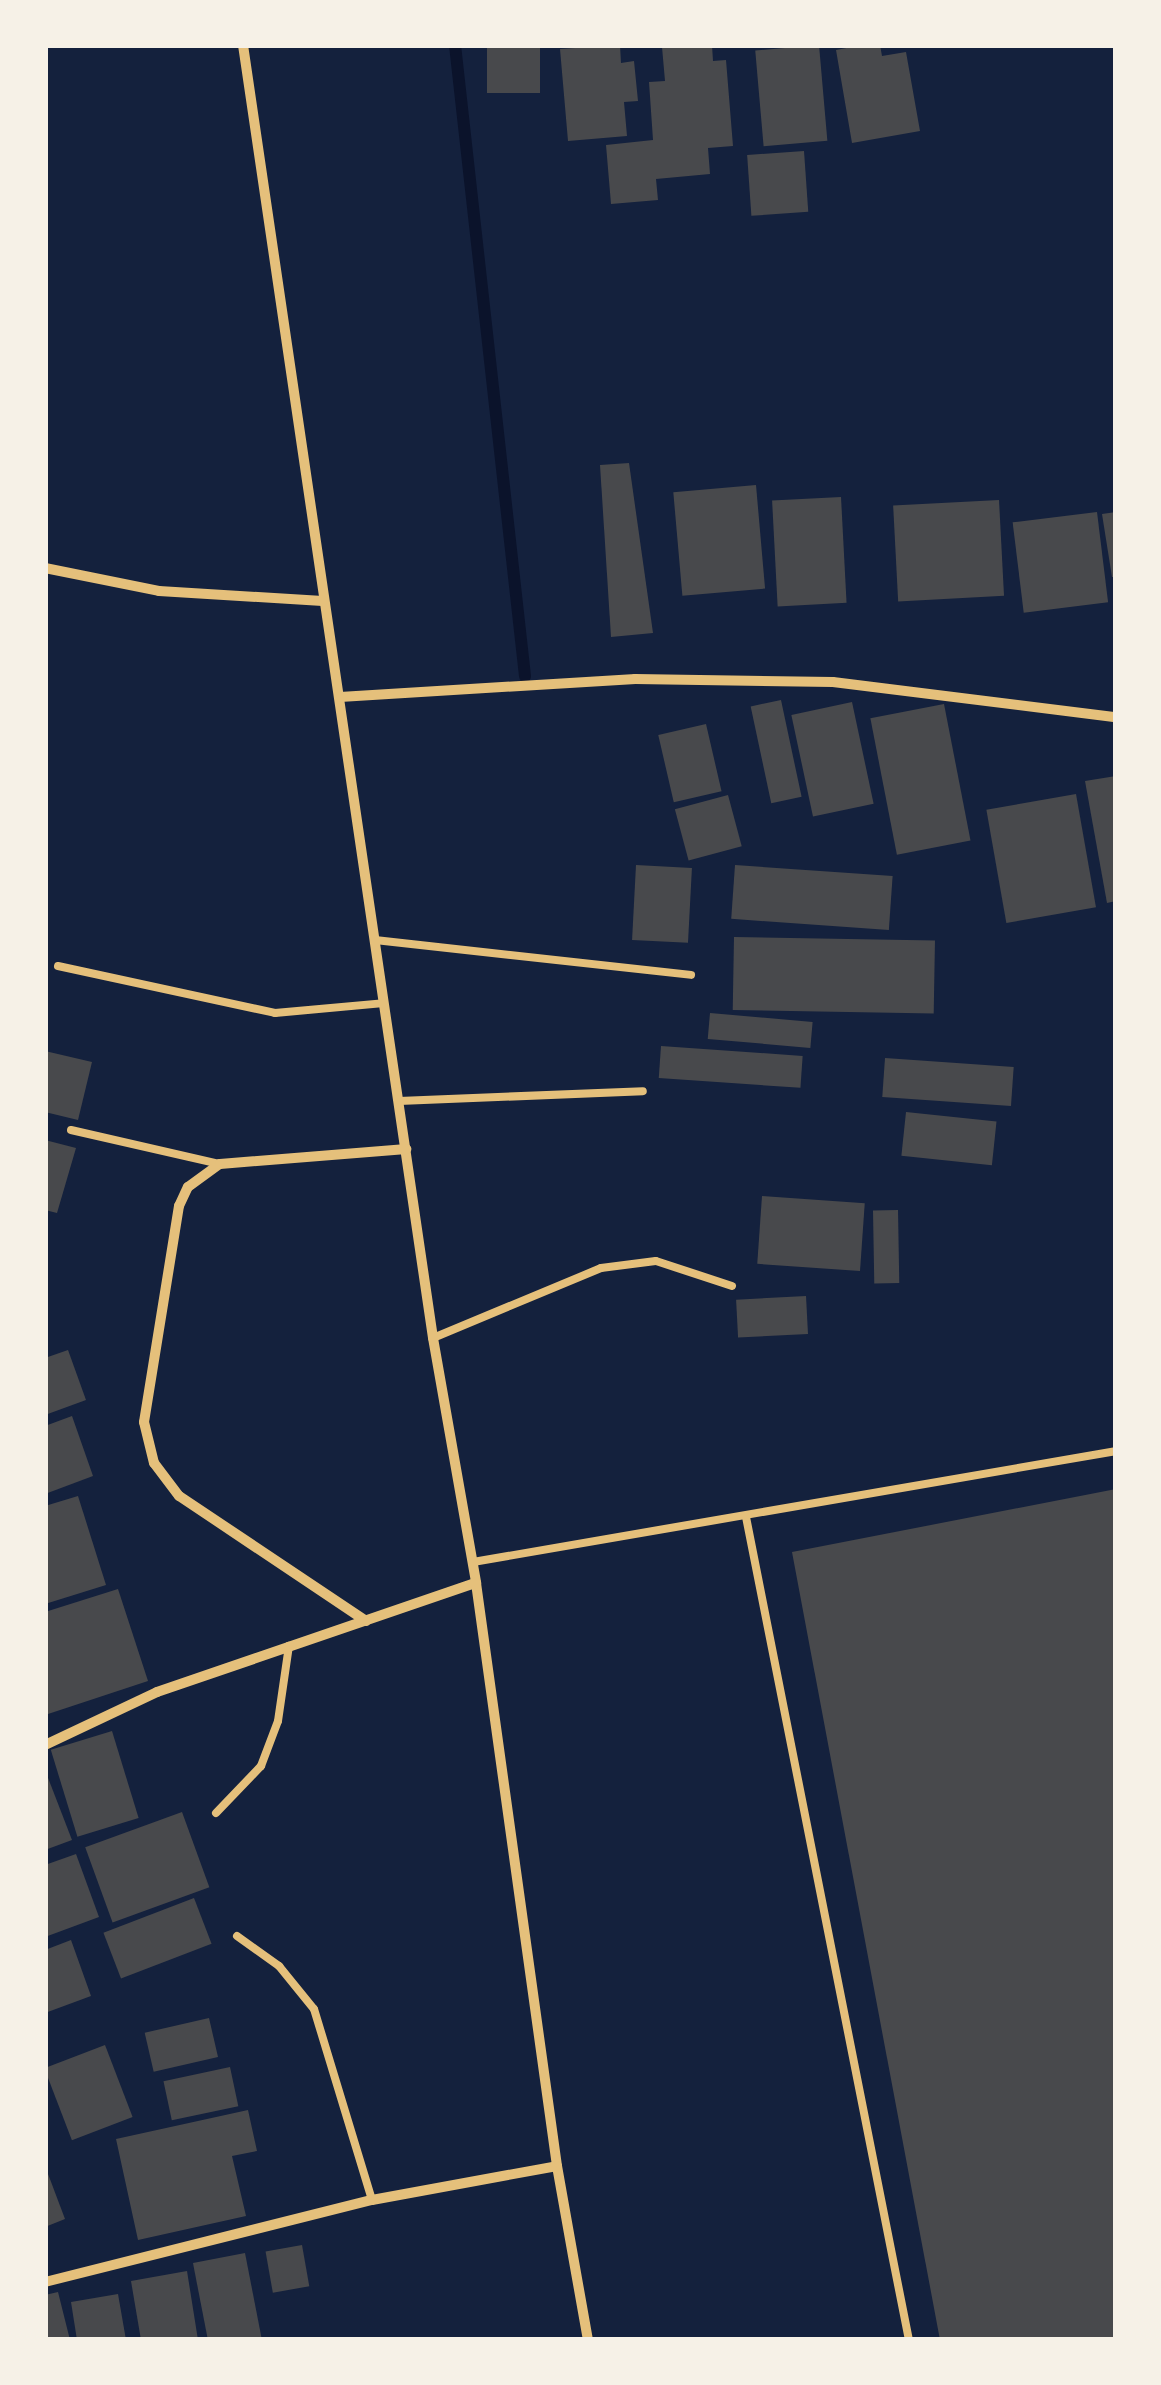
<!DOCTYPE html>
<style>
body{margin:0}
#map{position:relative;width:1161px;height:2385px;overflow:hidden;background:#14213d;font-family:Lato,sans-serif}
div>[style]{position:absolute}
[style*='--x']{left:calc(var(--x)*1px);top:calc(var(--y)*1px);width:calc(var(--w)*1px);rotate:calc(var(--a)*1deg)}
.stream>*{height:12px;margin:-6px;padding:0 6px;transform-origin:6px;border-radius:6px;background:#0b132b}
.building>*{inset:0;background:#48494c;transform-origin:0 0}
.service>*{height:8px;margin:-4px;padding:0 4px;transform-origin:4px;border-radius:4px;background:#e5c07b}
.minor>*{height:10px;margin:-5px;padding:0 5px;transform-origin:5px;border-radius:5px;background:#e5c07b}
span{translate:-50% -50%;white-space:nowrap;text-align:center;line-height:1.15;-webkit-text-stroke:10px #f6f1e7;paint-order:stroke}
.frame{position:absolute;inset:0;border:48px solid #f6f1e7;pointer-events:none}
</style>
<div id="map">
<div class="stream">
<i style="--x:455;--y:45;--w:635;--a:83.67"></i>
</div>
<div class="building">
<i style="left:487px;top:45px;width:53px;height:48px"></i>
<i style="clip-path:polygon(620px 45px,621px 63px,634px 61px,638px 101px,624px 102px,627px 136px,568px 141px,560px 49px)"></i>
<i style="clip-path:polygon(712px 45px,713px 61px,726px 60px,733px 146px,708px 148px,710px 174px,656px 179px,658px 200px,611px 204px,606px 145px,653px 140px,649px 82px,665px 81px,662px 47px)"></i>
<i style="left:819px;top:45px;width:96px;height:64px;rotate:85deg"></i>
<i style="clip-path:polygon(862px 45px,880px 45px,882px 56px,906px 52px,920px 131px,852px 143px,836px 50px)"></i>
<i style="left:804px;top:151px;width:61px;height:57px;rotate:86deg"></i>
<i style="clip-path:polygon(629px 463px,653px 633px,611px 637px,600px 465px)"></i>
<i style="left:756px;top:485px;width:104px;height:83px;rotate:85deg"></i>
<i style="left:841px;top:497px;width:106px;height:69px;rotate:87deg"></i>
<i style="left:999px;top:500px;width:96px;height:106px;rotate:87deg"></i>
<i style="left:1097px;top:512px;width:91px;height:85px;rotate:83deg"></i>
<i style="clip-path:polygon(1116px 512px,1116px 577px,1112px 577px,1102px 514px)"></i>
<i style="left:781px;top:700px;width:99px;height:31px;rotate:78deg"></i>
<i style="left:852px;top:702px;width:104px;height:62px;rotate:78deg"></i>
<i style="left:944px;top:704px;width:139px;height:75px;rotate:79deg"></i>
<i style="left:706px;top:724px;width:69px;height:49px;rotate:77deg"></i>
<i style="clip-path:polygon(1116px 776px,1116px 901px,1107px 903px,1085px 781px)"></i>
<i style="left:1076px;top:794px;width:115px;height:91px;rotate:80deg"></i>
<i style="left:728px;top:795px;width:53px;height:55px;rotate:75deg"></i>
<i style="left:636px;top:865px;width:56px;height:75px;rotate:3deg"></i>
<i style="left:735px;top:865px;width:158px;height:54px;rotate:4deg"></i>
<i style="left:734px;top:937px;width:201px;height:73px;rotate:1deg"></i>
<i style="left:710px;top:1013px;width:103px;height:26px;rotate:5deg"></i>
<i style="left:661px;top:1046px;width:142px;height:32px;rotate:4deg"></i>
<i style="clip-path:polygon(45px 1051px,92px 1062px,78px 1120px,45px 1112px)"></i>
<i style="left:885px;top:1058px;width:129px;height:39px;rotate:4deg"></i>
<i style="left:906px;top:1112px;width:91px;height:44px;rotate:6deg"></i>
<i style="clip-path:polygon(45px 1140px,76px 1148px,57px 1213px,45px 1210px)"></i>
<i style="left:762px;top:1196px;width:103px;height:68px;rotate:4deg"></i>
<i style="left:898px;top:1210px;width:73px;height:25px;rotate:89deg"></i>
<i style="left:806px;top:1296px;width:38px;height:70px;rotate:87deg"></i>
<i style="clip-path:polygon(68px 1350px,86px 1400px,45px 1415px,45px 1358px)"></i>
<i style="clip-path:polygon(72px 1416px,93px 1476px,45px 1494px,45px 1426px)"></i>
<i style="clip-path:polygon(1116px 1489px,1116px 2340px,940px 2340px,792px 1552px)"></i>
<i style="clip-path:polygon(78px 1496px,106px 1585px,45px 1604px,45px 1506px)"></i>
<i style="clip-path:polygon(118px 1589px,148px 1681px,45px 1715px,45px 1612px)"></i>
<i style="left:112px;top:1731px;width:91px;height:64px;rotate:73deg"></i>
<i style="clip-path:polygon(45px 1770px,72px 1840px,45px 1850px)"></i>
<i style="left:182px;top:1812px;width:80px;height:103px;rotate:70deg"></i>
<i style="clip-path:polygon(76px 1854px,99px 1917px,45px 1937px,45px 1865px)"></i>
<i style="left:194px;top:1898px;width:49px;height:97px;rotate:69deg"></i>
<i style="clip-path:polygon(71px 1940px,91px 1996px,45px 2013px,45px 1950px)"></i>
<i style="left:209px;top:2018px;width:40px;height:66px;rotate:77deg"></i>
<i style="left:105px;top:2045px;width:77px;height:65px;rotate:69deg"></i>
<i style="left:230px;top:2067px;width:40px;height:68px;rotate:78deg"></i>
<i style="clip-path:polygon(248px 2110px,257px 2151px,232px 2156px,246px 2216px,138px 2240px,116px 2139px)"></i>
<i style="clip-path:polygon(45px 2166px,65px 2219px,45px 2227px)"></i>
<i style="left:302px;top:2245px;width:42px;height:37px;rotate:80deg"></i>
<i style="left:245px;top:2253px;width:89px;height:53px;rotate:79deg"></i>
<i style="clip-path:polygon(187px 2271px,198px 2340px,141px 2340px,131px 2281px)"></i>
<i style="clip-path:polygon(58px 2292px,70px 2340px,45px 2340px,45px 2295px)"></i>
<i style="clip-path:polygon(118px 2294px,126px 2340px,77px 2340px,71px 2302px)"></i>
</div>
<div class="service">
<i style="--x:375;--y:940;--w:318;--a:6.3"></i>
<i style="--x:58;--y:966;--w:222;--a:12.2"></i>
<i style="--x:275;--y:1013;--w:109;--a:-5.2"></i>
<i style="--x:399;--y:1101;--w:244;--a:-2.3"></i>
<i style="--x:71;--y:1130;--w:153;--a:12.9"></i>
<i style="--x:433;--y:1338;--w:182;--a:-22.6"></i>
<i style="--x:601;--y:1268;--w:55;--a:-7.3"></i>
<i style="--x:656;--y:1261;--w:80;--a:18.2"></i>
<i style="--x:746;--y:1517;--w:839;--a:78.8"></i>
<i style="--x:473;--y:1562;--w:653;--a:-9.79"></i>
<i style="--x:216;--y:1813;--w:65;--a:-46.2"></i>
<i style="--x:261;--y:1766;--w:48;--a:-69.3"></i>
<i style="--x:278;--y:1721;--w:76;--a:-81.7"></i>
<i style="--x:237;--y:1936;--w:52;--a:35.5"></i>
<i style="--x:279;--y:1966;--w:55;--a:50.9"></i>
<i style="--x:314;--y:2009;--w:200;--a:73.1"></i>
</div>
<div class="minor">
<i style="--x:243;--y:45;--w:1307;--a:81.64"></i>
<i style="--x:433;--y:1338;--w:249;--a:80"></i>
<i style="--x:476;--y:1583;--w:589;--a:82.09"></i>
<i style="--x:557;--y:2166;--w:177;--a:79.9"></i>
<i style="--x:45;--y:568;--w:116;--a:11.4"></i>
<i style="--x:159;--y:591;--w:164;--a:3.5"></i>
<i style="--x:340;--y:697;--w:296;--a:-3.5"></i>
<i style="--x:635;--y:679;--w:198;--a:0.9"></i>
<i style="--x:833;--y:682;--w:285;--a:7.1"></i>
<i style="--x:366;--y:1621;--w:225;--a:-146.2"></i>
<i style="--x:179;--y:1496;--w:41;--a:-127.1"></i>
<i style="--x:154;--y:1463;--w:42;--a:-103.7"></i>
<i style="--x:144;--y:1422;--w:219;--a:-80.8"></i>
<i style="--x:179;--y:1206;--w:21;--a:-65"></i>
<i style="--x:188;--y:1187;--w:39;--a:-36"></i>
<i style="--x:220;--y:1164;--w:187;--a:-4.6"></i>
<i style="--x:45;--y:1745;--w:124;--a:-25.3"></i>
<i style="--x:157;--y:1692;--w:337;--a:-18.9"></i>
<i style="--x:45;--y:2282;--w:337;--a:-14.1"></i>
<i style="--x:372;--y:2200;--w:188;--a:-10.4"></i>
</div>
<div class="frame"></div>
</div>
